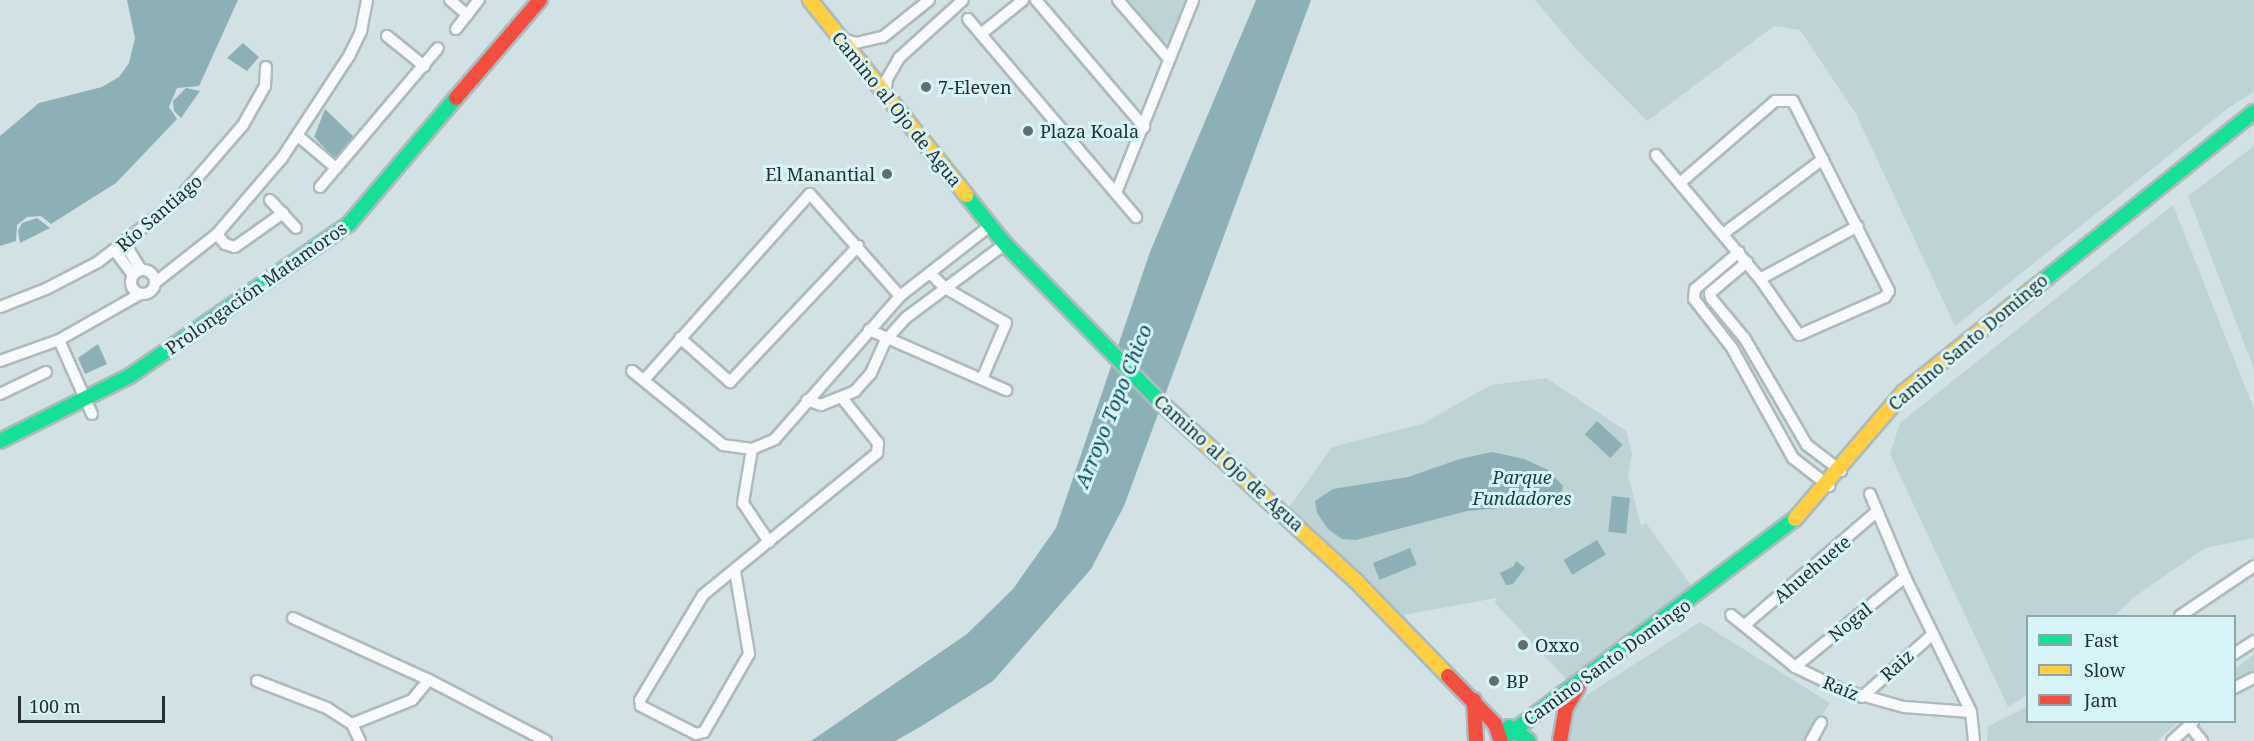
<!DOCTYPE html>
<meta charset="utf-8">
<style>
body{margin:0}
#map{position:relative;width:2254px;height:741px;overflow:hidden;background:#d2e1e3;font-family:"Noto Serif",serif}
div>[style]{position:absolute}
[style*='--x']{left:calc(var(--x)*1px);top:calc(var(--y)*1px);width:calc(var(--w)*1px);rotate:calc(var(--a)*1deg)}
.green>*{inset:0;background:#bdd3d6}
.water>*{inset:0;background:#8cb0b5;transform-origin:0 0}
.roads{filter:drop-shadow(2px 0 #aebabc) drop-shadow(-2px 0 #aebabc) drop-shadow(0 2px #aebabc) drop-shadow(0 -2px #aebabc)}
.street>*{height:10px;margin:-5px;padding:0 5px;transform-origin:5px;border-radius:5px;background:#f8fafb}
.street>.ring{margin:-5px;padding:0;box-sizing:content-box;background:none;border:10px solid #f8fafb;border-radius:50%}
.fast>*{height:14px;margin:-7px;padding:0 7px;transform-origin:7px;border-radius:7px;background:#16e098}
.slow>*{height:14px;margin:-7px;padding:0 7px;transform-origin:7px;border-radius:7px;background:#ffcf43}
.jam>*{height:14px;margin:-7px;padding:0 7px;transform-origin:7px;border-radius:7px;background:#f24e42}
.dots>*{width:16px;height:16px;translate:-50% -50%;box-sizing:border-box;border:3px solid #d7f4f8;border-radius:50%}
span{translate:-50% -50%;white-space:nowrap;text-align:center;line-height:1.15;-webkit-text-stroke:6px #d7f4f8;paint-order:stroke}
.poi-label{font-size:18px;color:#243031}
.left{translate:0 -50%;text-align:left}
.right{translate:-100% -50%;text-align:right}
.street-label{font-size:18px;color:#243031}
.park-label{font-size:18px;color:#133f44;font-style:italic}
.water-label{font-size:20px;color:#0b5057;font-style:italic}
.legend{position:absolute;left:2026px;top:615px;width:210px;height:108px;box-sizing:border-box;background:#d7f4f8;border:2px solid #8fa6a8;margin:0;padding:8px 10px;list-style:none;font-size:18px;color:#243031}
.legend li{display:flex;align-items:center;gap:12px;height:30px}
.legend b{width:30px;border:2px solid #8fa6a8}
.scale{position:absolute;left:18px;top:696px;width:147px;height:27px;box-sizing:border-box;border:3px solid #243031;border-top:0;padding-left:8px;font-size:18px;line-height:21px;white-space:nowrap;color:#243031;-webkit-text-stroke:4px #d7f4f8;paint-order:stroke}
</style>
<div id="map">
<div class="green">
<i style="clip-path:polygon(1125px 0,1185px 0,1169px 42px,1160px 41px)"></i>
<i style="clip-path:polygon(1535px 0,2254px 0,2254px 92px,2231px 106px,1955px 326px,1856px 114px,1800px 30px,1774px 26px,1647px 121px,1577px 50px)"></i>
<i style="clip-path:polygon(2254px 146px,2254px 369px,2188px 196px)"></i>
<i style="clip-path:polygon(2173px 205px,2254px 409px,2254px 538px,2205px 548px,2134px 597px,2114px 616px,2028px 616px,2027px 695px,2008px 707px,1890px 454px,1900px 423px)"></i>
<i style="clip-path:polygon(1546px 378px,1626px 431px,1632px 454px,1628px 475px,1641px 526px,1646px 523px,1695px 591px,1569px 682px,1495px 603px,1496px 598px,1392px 617px,1285px 513px,1332px 447px,1422px 424px,1491px 385px)"></i>
<i style="clip-path:polygon(1700px 622px,1830px 703px,1805px 741px,1569px 741px,1573px 712px,1587px 695px)"></i>
<i style="clip-path:polygon(2254px 654px,2254px 673px,2235px 681px,2235px 669px)"></i>
<i style="clip-path:polygon(2027px 707px,2028px 722px,2178px 722px,2157px 741px,1987px 741px,1988px 726px)"></i>
</div>
<div class="water">
<i style="clip-path:polygon(127px 0,238px 0,199px 86px,177px 88px,169px 107px,177px 119px,116px 183px,51px 224px,41px 216px,27px 217px,17px 225px,16px 241px,0 246px,0 136px,39px 103px,102px 87px,119px 77px,129px 63px,135px 38px)"></i>
<i style="clip-path:polygon(1256px 0,1311px 0,1124px 506px,1091px 569px,993px 681px,920px 727px,895px 741px,811px 741px,967px 634px,1013px 589px,1056px 528px,1150px 252px)"></i>
<i style="clip-path:polygon(243px 43px,259px 57px,247px 71px,227px 58px)"></i>
<i style="clip-path:polygon(186px 88px,200px 91px,181px 118px,174px 111px,173px 101px)"></i>
<i style="clip-path:polygon(325px 109px,354px 137px,335px 159px,314px 137px)"></i>
<i style="clip-path:polygon(37px 218px,50px 228px,20px 243px,18px 231px,22px 223px)"></i>
<i style="clip-path:polygon(98px 344px,107px 364px,85px 374px,78px 358px)"></i>
<i style="left:1597px;top:421px;width:35px;height:18px;rotate:43deg"></i>
<i style="clip-path:polygon(1492px 452px,1524px 459px,1548px 470px,1563px 486px,1561px 495px,1553px 503px,1467px 511px,1356px 540px,1342px 539px,1328px 529px,1317px 513px,1315px 501px,1333px 489px,1408px 477px,1460px 459px)"></i>
<i style="left:1612px;top:496px;width:18px;height:36px;rotate:6deg"></i>
<i style="left:1597px;top:540px;width:17px;height:39px;rotate:59deg"></i>
<i style="left:1410px;top:548px;width:18px;height:40px;rotate:68deg"></i>
<i style="clip-path:polygon(1516px 561px,1525px 568px,1513px 584px,1506px 585px,1500px 573px,1514px 566px)"></i>
</div>
<div class="roads">
<div class="street">
<i style="--x:450;--y:0;--w:23;--a:41"></i>
<i style="--x:1036;--y:0;--w:167;--a:49.6"></i>
<i style="--x:1118;--y:0;--w:78;--a:49.2"></i>
<i style="--x:968;--y:19;--w:260;--a:49.7"></i>
<i style="--x:456;--y:29;--w:37;--a:-52"></i>
<i style="--x:981;--y:34;--w:54;--a:-39"></i>
<i style="--x:387;--y:36;--w:48;--a:39"></i>
<i style="--x:839;--y:38;--w:18;--a:16"></i>
<i style="--x:856;--y:43;--w:28;--a:-13"></i>
<i style="--x:883;--y:37;--w:59;--a:-38.8"></i>
<i style="--x:885;--y:94;--w:15;--a:-82"></i>
<i style="--x:887;--y:79;--w:24;--a:-60"></i>
<i style="--x:899;--y:58;--w:86;--a:-42.2"></i>
<i style="--x:298;--y:136;--w:50;--a:40.1"></i>
<i style="--x:1656;--y:155;--w:162;--a:50"></i>
<i style="--x:1760;--y:279;--w:68;--a:55.1"></i>
<i style="--x:1799;--y:335;--w:94;--a:-23.8"></i>
<i style="--x:1885;--y:297;--w:7;--a:-56"></i>
<i style="--x:1889;--y:291;--w:213;--a:-116.8"></i>
<i style="--x:1793;--y:101;--w:18;--a:180"></i>
<i style="--x:1775;--y:101;--w:124;--a:139.2"></i>
<i style="--x:320;--y:187;--w:182;--a:-49.7"></i>
<i style="--x:1116;--y:193;--w:208;--a:-68.2"></i>
<i style="--x:270;--y:200;--w:38;--a:47"></i>
<i style="--x:217;--y:234;--w:13;--a:51"></i>
<i style="--x:225;--y:244;--w:10;--a:17"></i>
<i style="--x:235;--y:247;--w:59;--a:-35.3"></i>
<i style="--x:1723;--y:234;--w:125;--a:-36.9"></i>
<i style="--x:125;--y:244;--w:31;--a:58"></i>
<i style="--x:115;--y:251;--w:30;--a:53"></i>
<i style="--x:1739;--y:252;--w:57;--a:139.9"></i>
<i style="--x:1695;--y:289;--w:10;--a:96"></i>
<i style="--x:1694;--y:299;--w:62;--a:52.2"></i>
<i style="--x:1732;--y:348;--w:126;--a:61"></i>
<i style="--x:1793;--y:458;--w:46;--a:37.9"></i>
<i style="--x:1747;--y:262;--w:48;--a:140"></i>
<i style="--x:1710;--y:293;--w:5;--a:79"></i>
<i style="--x:1711;--y:298;--w:53;--a:50.3"></i>
<i style="--x:1745;--y:339;--w:123;--a:59.7"></i>
<i style="--x:1807;--y:445;--w:43;--a:37.4"></i>
<i class="ring" style="left:131px;top:270px;width:14px;height:14px"></i>
<i style="--x:930;--y:273;--w:21;--a:45"></i>
<i style="--x:945;--y:288;--w:70;--a:29.8"></i>
<i style="--x:1006;--y:323;--w:61;--a:113.2"></i>
<i style="--x:1760;--y:279;--w:111;--a:-28.4"></i>
<i style="--x:156;--y:282;--w:78;--a:-38.2"></i>
<i style="--x:217;--y:234;--w:100;--a:-49.5"></i>
<i style="--x:282;--y:158;--w:122;--a:-56.7"></i>
<i style="--x:349;--y:56;--w:28;--a:-64"></i>
<i style="--x:361;--y:31;--w:32;--a:-79"></i>
<i style="--x:0;--y:307;--w:49;--a:-21.4"></i>
<i style="--x:46;--y:289;--w:59;--a:-27.4"></i>
<i style="--x:98;--y:262;--w:101;--a:-37.8"></i>
<i style="--x:178;--y:200;--w:99;--a:-49.1"></i>
<i style="--x:243;--y:125;--w:45;--a:-60.6"></i>
<i style="--x:265;--y:86;--w:19;--a:-87"></i>
<i style="--x:869;--y:330;--w:150;--a:23.7"></i>
<i style="--x:680;--y:338;--w:67;--a:41.3"></i>
<i style="--x:730;--y:382;--w:187;--a:-46.7"></i>
<i style="--x:59;--y:340;--w:81;--a:66"></i>
<i style="--x:0;--y:361;--w:63;--a:-19.6"></i>
<i style="--x:59;--y:340;--w:93;--a:-29.6"></i>
<i style="--x:632;--y:371;--w:117;--a:39.1"></i>
<i style="--x:723;--y:445;--w:29;--a:8"></i>
<i style="--x:752;--y:449;--w:25;--a:-23"></i>
<i style="--x:775;--y:439;--w:190;--a:-48.8"></i>
<i style="--x:900;--y:296;--w:114;--a:-37.9"></i>
<i style="--x:644;--y:380;--w:249;--a:-48.3"></i>
<i style="--x:810;--y:194;--w:136;--a:48.6"></i>
<i style="--x:0;--y:394;--w:51;--a:-25.6"></i>
<i style="--x:807;--y:400;--w:15;--a:20"></i>
<i style="--x:821;--y:405;--w:37;--a:-22"></i>
<i style="--x:855;--y:391;--w:24;--a:-48"></i>
<i style="--x:871;--y:373;--w:36;--a:-66"></i>
<i style="--x:886;--y:340;--w:31;--a:-48"></i>
<i style="--x:907;--y:317;--w:122;--a:-36.7"></i>
<i style="--x:752;--y:449;--w:55;--a:99.5"></i>
<i style="--x:743;--y:503;--w:47;--a:56.3"></i>
<i style="--x:1870;--y:494;--w:90;--a:67.1"></i>
<i style="--x:1905;--y:577;--w:150;--a:63.9"></i>
<i style="--x:1971;--y:712;--w:29;--a:84"></i>
<i style="--x:735;--y:571;--w:84;--a:80.4"></i>
<i style="--x:749;--y:654;--w:90;--a:120"></i>
<i style="--x:704;--y:732;--w:8;--a:166"></i>
<i style="--x:696;--y:734;--w:62;--a:-153"></i>
<i style="--x:641;--y:706;--w:6;--a:-99"></i>
<i style="--x:640;--y:700;--w:122;--a:-59"></i>
<i style="--x:703;--y:595;--w:225;--a:-39.2"></i>
<i style="--x:877;--y:453;--w:10;--a:-84"></i>
<i style="--x:878;--y:443;--w:58;--a:-128.7"></i>
<i style="--x:1731;--y:615;--w:82;--a:39.1"></i>
<i style="--x:1795;--y:667;--w:53;--a:25.6"></i>
<i style="--x:1843;--y:690;--w:63;--a:15.6"></i>
<i style="--x:1904;--y:707;--w:67;--a:4.3"></i>
<i style="--x:2180;--y:616;--w:89;--a:-34"></i>
<i style="--x:293;--y:618;--w:149;--a:24.5"></i>
<i style="--x:429;--y:680;--w:132;--a:27.5"></i>
<i style="--x:1746;--y:624;--w:172;--a:-40.7"></i>
<i style="--x:2234;--y:654;--w:24;--a:-33"></i>
<i style="--x:1795;--y:667;--w:142;--a:-39.3"></i>
<i style="--x:257;--y:681;--w:75;--a:21.1"></i>
<i style="--x:327;--y:708;--w:30;--a:33"></i>
<i style="--x:352;--y:724;--w:19;--a:65"></i>
<i style="--x:2234;--y:688;--w:22;--a:-27"></i>
<i style="--x:1862;--y:697;--w:95;--a:-41.6"></i>
<i style="--x:352;--y:724;--w:65;--a:-21.8"></i>
<i style="--x:412;--y:700;--w:26;--a:-50"></i>
<i style="--x:2189;--y:725;--w:21;--a:51"></i>
<i style="--x:1811;--y:741;--w:21;--a:-61"></i>
<i style="--x:2172;--y:741;--w:28;--a:-42"></i>
</div>
<div class="fast">
<i style="--x:966;--y:195;--w:63;--a:51.5"></i>
<i style="--x:1005;--y:244;--w:221;--a:45.5"></i>
<i style="--x:2039;--y:284;--w:275;--a:-38.7"></i>
<i style="--x:0;--y:441;--w:145;--a:-26.6"></i>
<i style="--x:130;--y:376;--w:267;--a:-34.8"></i>
<i style="--x:349;--y:224;--w:165;--a:-49.7"></i>
<i style="--x:1509;--y:727;--w:24;--a:35"></i>
<i style="--x:1500;--y:741;--w:369;--a:-37"></i>
</div>
<div class="slow">
<i style="--x:810;--y:0;--w:250;--a:51.3"></i>
<i style="--x:1160;--y:402;--w:264;--a:42.4"></i>
<i style="--x:1355;--y:580;--w:134;--a:45.9"></i>
<i style="--x:1795;--y:519;--w:167;--a:-49.4"></i>
<i style="--x:1904;--y:392;--w:173;--a:-38.7"></i>
</div>
<div class="jam">
<i style="--x:456;--y:98;--w:129;--a:-49.4"></i>
<i style="--x:1448;--y:676;--w:67;--a:45.6"></i>
<i style="--x:1495;--y:724;--w:18;--a:71"></i>
<i style="--x:1474;--y:700;--w:41;--a:87.2"></i>
<i style="--x:1560;--y:741;--w:34;--a:-80"></i>
<i style="--x:1566;--y:708;--w:24;--a:-60"></i>
</div>
</div>
<div class="dots">
<i style="left:926px;top:87px;background:#616e6f"></i>
<i style="left:1028px;top:131px;background:#616e6f"></i>
<i style="left:887px;top:174px;background:#616e6f"></i>
<i style="left:1523px;top:645px;background:#616e6f"></i>
<i style="left:1494px;top:681px;background:#616e6f"></i>
</div>
<div class="poi-label">
<span class="left" style="left:938px;top:87px">7-Eleven</span>
<span class="left" style="left:1040px;top:131px">Plaza Koala</span>
<span class="right" style="left:875px;top:174px">El Manantial</span>
<span class="left" style="left:1535px;top:645px">Oxxo</span>
<span class="left" style="left:1506px;top:681px">BP</span>
</div>
<div class="street-label">
<span style="left:897px;top:109px;rotate:51deg">Camino al Ojo de Agua</span>
<span style="left:159px;top:213px;rotate:-41deg">Río Santiago</span>
<span style="left:256px;top:288px;rotate:-35deg">Prolongación Matamoros</span>
<span style="left:1968px;top:342px;rotate:-40deg">Camino Santo Domingo</span>
<span style="left:1229px;top:463px;rotate:42deg">Camino al Ojo de Agua</span>
<span style="left:1812px;top:569px;rotate:-40deg">Ahuehuete</span>
<span style="left:1850px;top:622px;rotate:-39deg">Nogal</span>
<span style="left:1607px;top:662px;rotate:-36deg">Camino Santo Domingo</span>
<span style="left:1897px;top:665px;rotate:-42deg">Raiz</span>
<span style="left:1841px;top:688px;rotate:22deg">Raíz</span>
</div>
<div class="park-label">
<span style="left:1522px;top:488px">Parque<br>Fundadores</span>
</div>
<div class="water-label">
<span style="left:1113px;top:406px;rotate:-68deg">Arroyo Topo Chico</span>
</div>
<ul class="legend">
<li><b style="height:8px;background:#16e098"></b>Fast</li>
<li><b style="height:8px;background:#ffcf43"></b>Slow</li>
<li><b style="height:8px;background:#f24e42"></b>Jam</li>
</ul>
<div class="scale">100 m</div>
</div>
